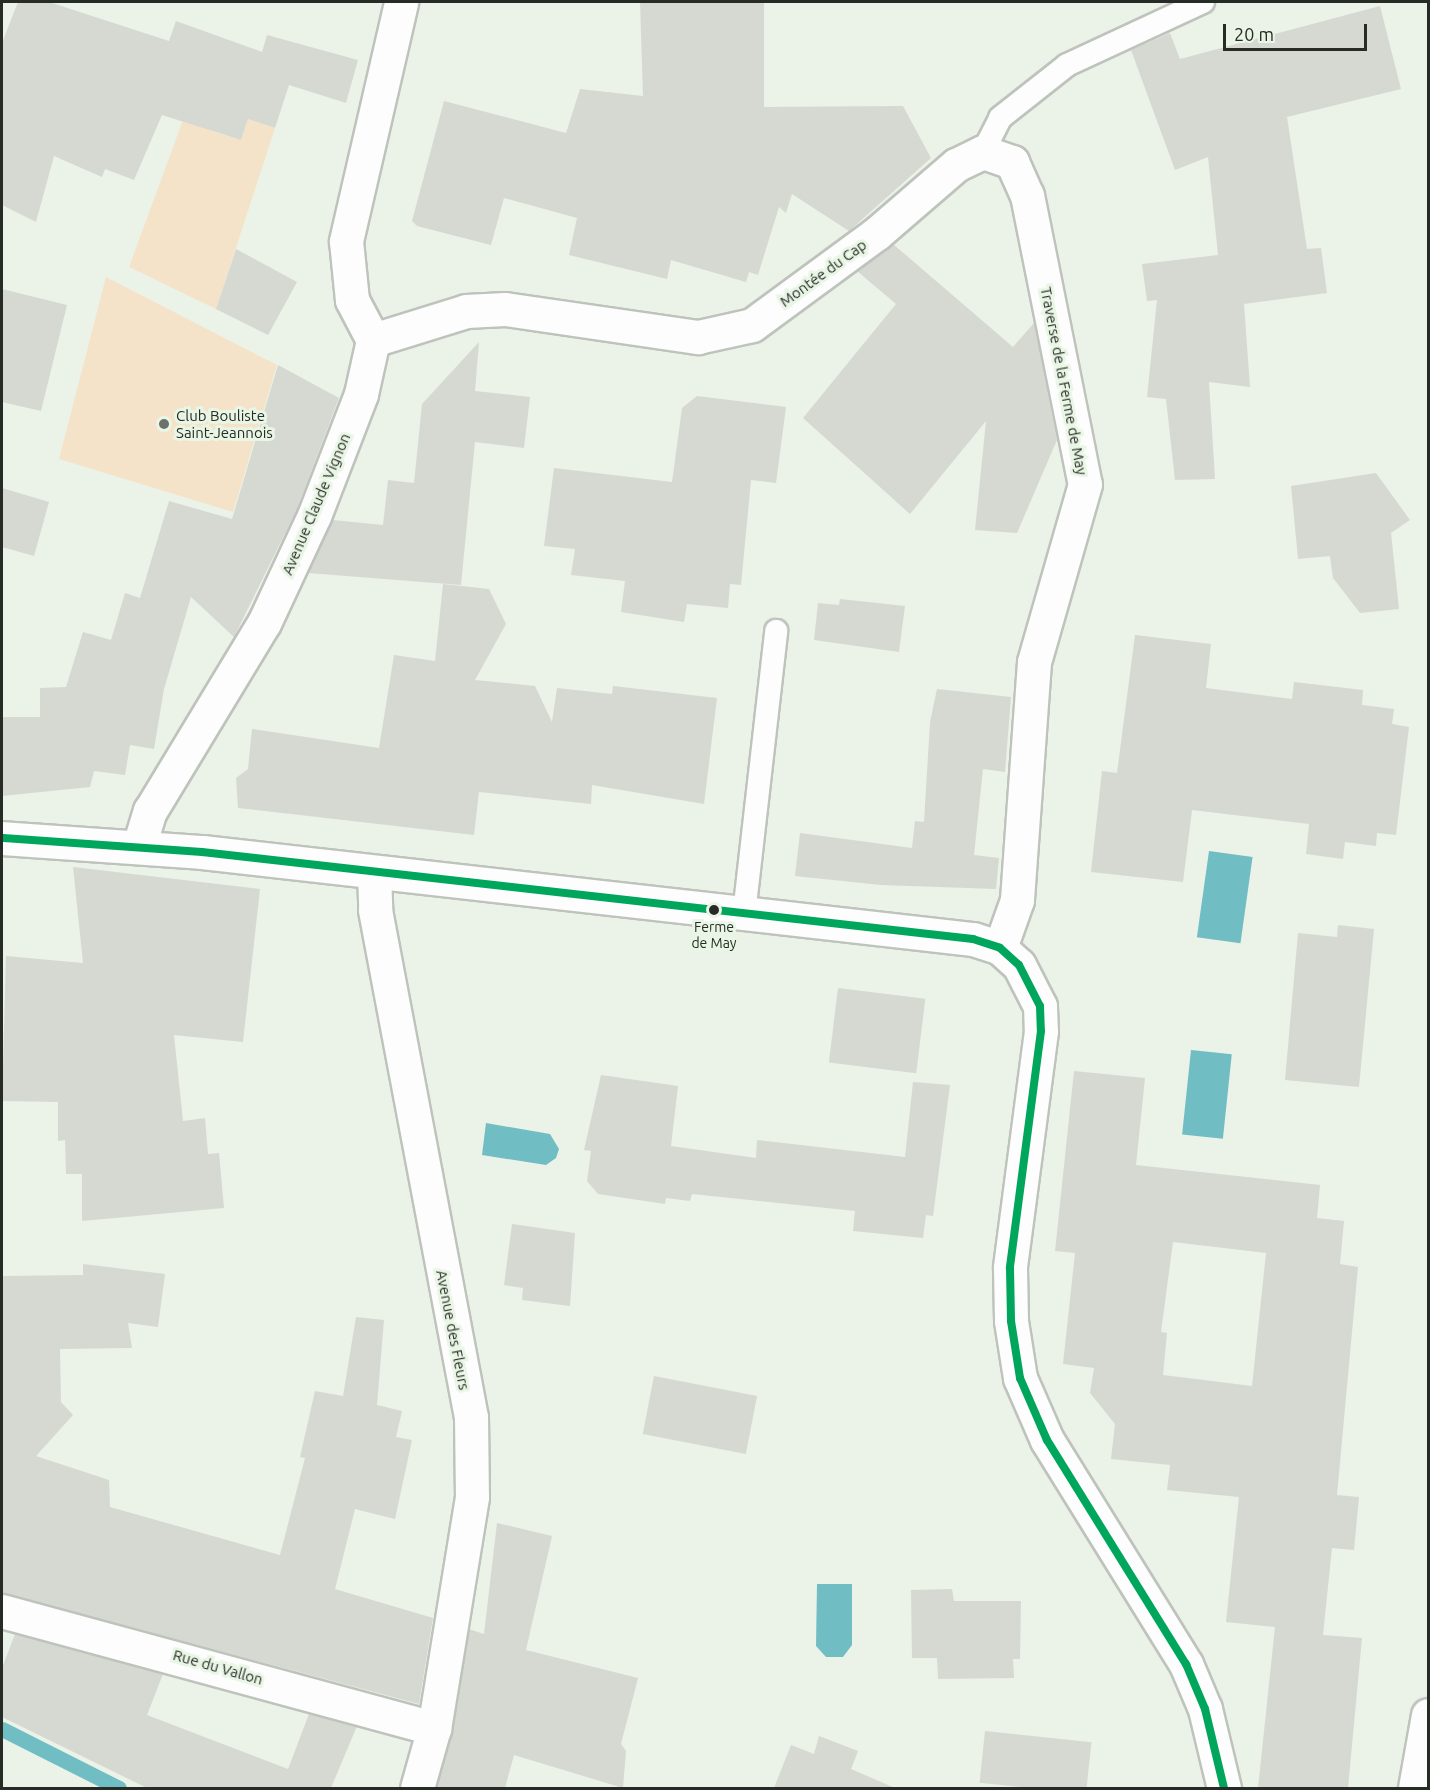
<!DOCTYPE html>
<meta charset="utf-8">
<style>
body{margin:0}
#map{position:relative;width:1430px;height:1790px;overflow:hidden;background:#ebf2e8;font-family:Ubuntu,sans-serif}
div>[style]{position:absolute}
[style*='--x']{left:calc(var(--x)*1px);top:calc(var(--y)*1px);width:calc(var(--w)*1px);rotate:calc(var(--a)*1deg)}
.green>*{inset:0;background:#f5e3c9}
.water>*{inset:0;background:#70bdc4;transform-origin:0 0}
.stream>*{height:15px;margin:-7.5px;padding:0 7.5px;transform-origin:7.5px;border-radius:7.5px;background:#70bdc4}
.building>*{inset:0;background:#d6d9d1;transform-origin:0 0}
.roads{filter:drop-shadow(2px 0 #bec3bc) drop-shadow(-2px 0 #bec3bc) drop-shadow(0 2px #bec3bc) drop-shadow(0 -2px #bec3bc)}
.lane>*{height:22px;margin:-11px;padding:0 11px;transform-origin:11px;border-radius:11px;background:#fcfdfc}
.street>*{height:33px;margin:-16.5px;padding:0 16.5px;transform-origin:16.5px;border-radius:16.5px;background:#fcfdfc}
.secondary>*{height:33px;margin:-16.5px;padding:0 16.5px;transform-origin:16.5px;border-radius:16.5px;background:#fcfdfc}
.bus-1>*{height:8px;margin:-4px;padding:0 4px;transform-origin:4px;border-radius:4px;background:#00a65c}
.dots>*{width:16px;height:16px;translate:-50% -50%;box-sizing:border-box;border:3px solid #e9f5e5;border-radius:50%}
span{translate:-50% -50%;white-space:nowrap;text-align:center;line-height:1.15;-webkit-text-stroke:6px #e9f5e5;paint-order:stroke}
.bus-label{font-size:14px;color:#272b25}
.street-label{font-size:15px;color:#272b25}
.poi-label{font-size:15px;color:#272b25}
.left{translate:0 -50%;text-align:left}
.frame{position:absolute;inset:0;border:3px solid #272b25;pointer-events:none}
.scale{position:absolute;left:1223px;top:24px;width:144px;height:27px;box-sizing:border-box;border:3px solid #272b25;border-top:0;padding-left:8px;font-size:18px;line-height:21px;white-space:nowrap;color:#272b25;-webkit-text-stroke:4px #e9f5e5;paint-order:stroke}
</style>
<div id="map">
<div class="green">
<i style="clip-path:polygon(190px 101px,211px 131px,241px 140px,248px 119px,275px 128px,216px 309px,129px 267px)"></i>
<i style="clip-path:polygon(106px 277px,277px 365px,233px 512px,59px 459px)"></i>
</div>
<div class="water">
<i style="left:1209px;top:851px;width:44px;height:87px;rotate:8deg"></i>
<i style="left:1191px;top:1050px;width:41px;height:85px;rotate:6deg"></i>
<i style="clip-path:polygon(486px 1123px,550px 1134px,559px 1149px,556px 1158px,546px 1165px,482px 1155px)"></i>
<i style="clip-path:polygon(817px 1584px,852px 1584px,852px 1645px,843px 1657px,826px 1657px,816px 1646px)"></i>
</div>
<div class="stream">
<i style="--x:2;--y:1729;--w:131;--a:26.8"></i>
</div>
<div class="building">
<i style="clip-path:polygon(18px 2px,49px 2px,169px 41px,176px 21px,262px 52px,267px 35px,358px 60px,346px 103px,289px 85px,275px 128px,248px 119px,241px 140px,162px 115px,134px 180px,105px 169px,102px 177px,54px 156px,36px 222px,2px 205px,2px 43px)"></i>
<i style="clip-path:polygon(640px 2px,764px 2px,764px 107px,903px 106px,931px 158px,849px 231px,792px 194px,786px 213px,779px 207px,758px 275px,749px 272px,746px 282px,671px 260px,667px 279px,569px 255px,577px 218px,504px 198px,491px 245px,417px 226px,412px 221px,444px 101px,566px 133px,580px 89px,643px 96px)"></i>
<i style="clip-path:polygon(1380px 6px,1401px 89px,1287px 117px,1307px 249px,1321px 248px,1327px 293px,1244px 304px,1250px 387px,1209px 382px,1215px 479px,1175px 480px,1166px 399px,1147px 397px,1157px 300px,1147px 301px,1142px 264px,1218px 255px,1208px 157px,1175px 170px,1131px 50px,1170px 33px,1180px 59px)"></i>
<i style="clip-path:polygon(893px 244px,1013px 347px,1034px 323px,1057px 440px,1017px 533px,975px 530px,986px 421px,910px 514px,803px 418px,896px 304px,857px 271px)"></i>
<i style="clip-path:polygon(236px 249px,297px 282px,268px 335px,216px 309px)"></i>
<i style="clip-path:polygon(2px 289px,67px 305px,41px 411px,2px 402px)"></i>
<i style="clip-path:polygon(479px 342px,475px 391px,530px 397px,524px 448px,475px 442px,461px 585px,308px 573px,333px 520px,383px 525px,388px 480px,414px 483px,422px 404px)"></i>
<i style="clip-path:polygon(278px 365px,339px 398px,297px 509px,234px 637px,191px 597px,164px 689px,154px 749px,130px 745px,125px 775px,94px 771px,90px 787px,2px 796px,2px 717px,40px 717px,40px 688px,66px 687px,83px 632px,111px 640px,125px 593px,140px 598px,169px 501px,232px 519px)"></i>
<i style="clip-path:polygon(697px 396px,786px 407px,776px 483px,751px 480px,741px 585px,730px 584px,728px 608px,687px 604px,684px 622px,621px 612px,625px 581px,571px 575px,575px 549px,544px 546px,554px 468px,672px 482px,682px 408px)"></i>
<i style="clip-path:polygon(1376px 473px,1410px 520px,1391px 533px,1399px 609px,1360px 613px,1333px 578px,1330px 556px,1298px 559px,1291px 486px)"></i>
<i style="clip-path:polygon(2px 488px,49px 502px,34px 556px,2px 547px)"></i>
<i style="clip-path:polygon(443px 584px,489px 589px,506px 624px,475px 680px,535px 686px,552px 722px,557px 688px,612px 694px,613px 686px,717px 698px,704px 804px,592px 785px,591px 804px,479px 792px,474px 835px,238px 808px,236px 778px,248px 769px,252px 729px,379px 748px,394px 655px,435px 661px)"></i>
<i style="clip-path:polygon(840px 599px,905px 606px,899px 652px,814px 640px,818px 603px,839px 605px)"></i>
<i style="clip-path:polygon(1135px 635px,1211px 644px,1206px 688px,1292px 699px,1294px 682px,1363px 690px,1362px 705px,1394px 709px,1392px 724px,1409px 727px,1396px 835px,1377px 833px,1376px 846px,1345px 842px,1343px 859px,1306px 854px,1309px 824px,1192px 810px,1183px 882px,1091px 872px,1102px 771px,1117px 773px)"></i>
<i style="clip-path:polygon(937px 689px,1011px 697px,1005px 772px,983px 769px,974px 855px,999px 858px,996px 889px,881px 885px,795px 876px,800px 833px,912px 848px,915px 821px,924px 822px,930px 722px)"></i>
<i style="clip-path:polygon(73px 867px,260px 889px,243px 1042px,174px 1035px,183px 1121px,205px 1118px,208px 1154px,219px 1153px,224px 1208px,82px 1221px,82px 1174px,66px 1174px,65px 1140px,58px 1141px,58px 1102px,2px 1101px,6px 956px,83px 963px)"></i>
<i style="clip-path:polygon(1338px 925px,1374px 929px,1359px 1087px,1285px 1080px,1298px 933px,1337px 937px)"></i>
<i style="left:838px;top:988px;width:88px;height:75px;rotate:7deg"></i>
<i style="clip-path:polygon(evenodd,1074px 1071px,1145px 1078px,1136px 1165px,1320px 1185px,1317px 1218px,1344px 1221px,1340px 1264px,1358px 1267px,1337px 1495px,1359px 1497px,1354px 1550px,1332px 1548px,1323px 1635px,1362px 1638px,1348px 1788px,1258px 1788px,1275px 1627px,1226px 1622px,1239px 1497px,1167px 1490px,1170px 1465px,1111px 1459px,1115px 1424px,1090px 1393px,1094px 1368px,1063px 1364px,1075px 1253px,1055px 1251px,1074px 1071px,1173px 1242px,1266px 1253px,1252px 1386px,1163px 1375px,1167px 1333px,1161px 1332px,1173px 1242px)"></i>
<i style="clip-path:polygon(601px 1075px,678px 1086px,671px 1146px,756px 1158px,757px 1140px,905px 1157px,913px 1082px,950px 1085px,933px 1216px,926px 1215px,923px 1238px,853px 1231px,855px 1211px,692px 1194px,690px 1201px,666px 1198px,665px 1204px,598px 1194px,587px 1181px,591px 1151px,584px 1150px)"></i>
<i style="clip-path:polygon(512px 1224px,575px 1233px,570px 1306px,522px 1300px,523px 1288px,504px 1285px)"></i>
<i style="clip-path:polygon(83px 1264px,165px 1274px,158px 1327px,128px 1323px,132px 1348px,60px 1349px,61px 1402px,73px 1415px,36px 1456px,109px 1480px,110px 1507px,280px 1555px,305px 1458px,300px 1457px,315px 1391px,343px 1396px,356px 1317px,384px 1320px,377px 1405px,402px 1411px,396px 1437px,412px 1440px,395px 1519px,355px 1509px,335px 1589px,433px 1618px,419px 1704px,2px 1593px,2px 1276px,83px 1275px)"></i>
<i style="left:654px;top:1376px;width:105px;height:59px;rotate:11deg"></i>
<i style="clip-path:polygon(497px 1523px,552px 1536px,526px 1650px,638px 1678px,621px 1744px,626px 1751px,623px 1788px,514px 1755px,505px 1788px,436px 1788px,453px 1731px,469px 1629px,484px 1634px)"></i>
<i style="clip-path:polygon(952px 1589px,954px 1601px,1021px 1601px,1020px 1659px,1013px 1659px,1014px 1678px,938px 1679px,937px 1658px,912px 1658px,911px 1590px)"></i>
<i style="clip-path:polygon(15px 1634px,163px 1674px,147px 1715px,288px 1769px,309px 1714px,357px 1726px,331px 1788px,147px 1788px,2px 1717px,2px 1668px)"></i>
<i style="left:985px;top:1731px;width:107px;height:52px;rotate:6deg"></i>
<i style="clip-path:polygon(819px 1736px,858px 1751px,851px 1769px,895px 1788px,774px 1788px,791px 1745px,814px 1754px)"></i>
</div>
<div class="roads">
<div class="lane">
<i style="--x:983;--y:152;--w:38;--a:-63"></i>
<i style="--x:1000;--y:118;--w:85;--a:-38.3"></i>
<i style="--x:1067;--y:65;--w:150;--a:-24.9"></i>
<i style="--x:744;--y:914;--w:285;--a:-83.5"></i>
</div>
<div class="street">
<i style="--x:373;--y:340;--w:97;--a:-17.3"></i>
<i style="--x:466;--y:311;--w:39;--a:-3"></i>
<i style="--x:505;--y:309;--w:195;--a:8.3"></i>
<i style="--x:698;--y:337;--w:55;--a:-12.5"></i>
<i style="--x:752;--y:325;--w:154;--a:-36.3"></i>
<i style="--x:876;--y:234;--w:106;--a:-40.8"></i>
<i style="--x:956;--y:165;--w:30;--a:-26"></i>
<i style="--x:983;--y:152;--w:31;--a:19"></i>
<i style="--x:1012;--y:162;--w:36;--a:66"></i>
<i style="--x:1027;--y:195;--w:295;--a:78.7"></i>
<i style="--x:1085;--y:484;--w:185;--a:106"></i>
<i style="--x:1034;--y:662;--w:239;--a:94.1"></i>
<i style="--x:1017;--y:900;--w:51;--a:109.5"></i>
<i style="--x:139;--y:846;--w:37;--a:-73"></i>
<i style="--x:150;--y:811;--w:220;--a:-58.8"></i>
<i style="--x:264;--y:623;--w:118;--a:-65"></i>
<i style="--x:314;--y:516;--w:131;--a:-68.9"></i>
<i style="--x:361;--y:394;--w:55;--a:-77.5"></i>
<i style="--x:373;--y:340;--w:45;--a:-117.7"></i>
<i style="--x:352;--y:300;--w:59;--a:-95.8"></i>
<i style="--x:346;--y:241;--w:245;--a:-77"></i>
<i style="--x:374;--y:872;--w:38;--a:88"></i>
<i style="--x:375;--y:910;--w:516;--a:79.28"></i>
<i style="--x:471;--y:1417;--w:80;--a:89.3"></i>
<i style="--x:472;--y:1497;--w:234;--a:99.3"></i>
<i style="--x:434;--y:1728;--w:62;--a:105.8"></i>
<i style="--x:2;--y:1611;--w:448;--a:15.2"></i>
<i style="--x:1415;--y:1788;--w:74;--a:-79.9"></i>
</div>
<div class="secondary">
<i style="--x:2;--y:838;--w:200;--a:4"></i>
<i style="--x:202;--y:852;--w:776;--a:6.44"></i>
<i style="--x:973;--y:939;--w:28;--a:18"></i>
<i style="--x:1000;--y:948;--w:25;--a:42"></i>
<i style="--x:1019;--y:965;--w:46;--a:62.9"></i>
<i style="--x:1040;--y:1006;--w:25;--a:88"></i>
<i style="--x:1041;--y:1031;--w:239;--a:97.5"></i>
<i style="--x:1010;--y:1268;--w:53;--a:88.9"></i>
<i style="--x:1011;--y:1321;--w:58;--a:81"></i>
<i style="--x:1020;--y:1378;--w:68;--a:66.5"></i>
<i style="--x:1047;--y:1440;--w:264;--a:58.2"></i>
<i style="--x:1186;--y:1664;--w:49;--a:67.1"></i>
<i style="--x:1205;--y:1709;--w:81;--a:76.5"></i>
</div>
</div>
<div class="bus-1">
<i style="--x:2;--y:838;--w:200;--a:4"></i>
<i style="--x:202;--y:852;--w:776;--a:6.44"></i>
<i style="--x:973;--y:939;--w:28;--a:18"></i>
<i style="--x:1000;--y:948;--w:25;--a:42"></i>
<i style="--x:1019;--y:965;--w:46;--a:62.9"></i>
<i style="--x:1040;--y:1006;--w:25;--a:88"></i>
<i style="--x:1041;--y:1031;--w:239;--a:97.5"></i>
<i style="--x:1010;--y:1268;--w:53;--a:88.9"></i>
<i style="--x:1011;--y:1321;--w:58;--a:81"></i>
<i style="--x:1020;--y:1378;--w:68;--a:66.5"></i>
<i style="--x:1047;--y:1440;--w:264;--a:58.2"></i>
<i style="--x:1186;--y:1664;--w:49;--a:67.1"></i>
<i style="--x:1205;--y:1709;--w:81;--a:76.5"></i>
</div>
<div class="dots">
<i style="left:164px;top:424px;background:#6c7169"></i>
<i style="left:714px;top:910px;background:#272b25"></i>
</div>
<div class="bus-label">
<span style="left:714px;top:935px">Ferme<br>de May</span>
</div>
<div class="street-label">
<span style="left:823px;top:273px;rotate:-36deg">Montée du Cap</span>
<span style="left:1064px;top:381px;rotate:79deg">Traverse de la Ferme de May</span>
<span style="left:316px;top:504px;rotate:-67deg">Avenue Claude Vignon</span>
<span style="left:453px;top:1330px;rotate:79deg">Avenue des Fleurs</span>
<span style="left:218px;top:1667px;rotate:16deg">Rue du Vallon</span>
</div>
<div class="poi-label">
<span class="left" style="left:176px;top:424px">Club Bouliste<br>Saint-Jeannois</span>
</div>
<div class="frame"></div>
<div class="scale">20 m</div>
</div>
